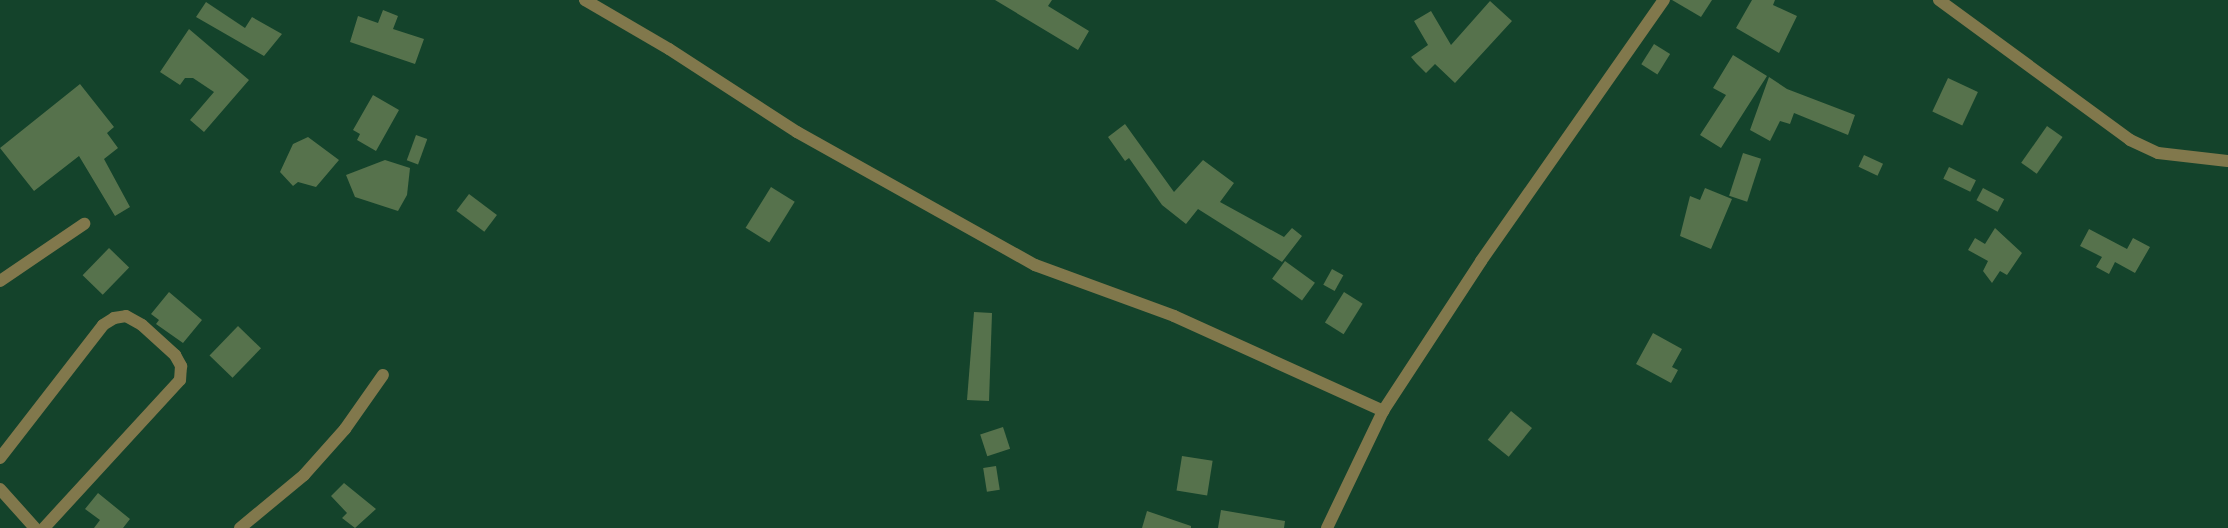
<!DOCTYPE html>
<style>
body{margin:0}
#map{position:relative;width:2228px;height:528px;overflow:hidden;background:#14432b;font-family:"Sofia Sans Condensed",sans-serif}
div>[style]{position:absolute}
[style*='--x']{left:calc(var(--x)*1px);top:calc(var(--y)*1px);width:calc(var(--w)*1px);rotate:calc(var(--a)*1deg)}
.building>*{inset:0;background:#56724c;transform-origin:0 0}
.minor>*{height:12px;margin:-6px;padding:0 6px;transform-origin:6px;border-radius:6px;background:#81784c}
span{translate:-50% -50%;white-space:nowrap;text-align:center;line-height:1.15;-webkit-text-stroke:4px #12251a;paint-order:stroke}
</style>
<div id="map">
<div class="building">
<i style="clip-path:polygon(995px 0,1052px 0,1048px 6px,1089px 31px,1078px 50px)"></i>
<i style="clip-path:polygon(1672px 0,1712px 0,1701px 17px)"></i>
<i style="clip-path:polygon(1752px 0,1775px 0,1773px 5px,1797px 16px,1779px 53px,1736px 28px)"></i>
<i style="clip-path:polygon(1490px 1px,1512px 21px,1455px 83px,1435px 64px,1426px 73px,1416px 63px,1411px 57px,1428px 45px,1414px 21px,1431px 11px,1451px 45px)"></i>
<i style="clip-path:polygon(206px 2px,245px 28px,252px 17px,282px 34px,264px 56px,196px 17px)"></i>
<i style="clip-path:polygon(383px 10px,398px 16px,393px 29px,424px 39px,415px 64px,350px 42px,358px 16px,378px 23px)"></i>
<i style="clip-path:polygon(189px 29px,249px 80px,204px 132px,190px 120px,214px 92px,193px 78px,185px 78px,180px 85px,160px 72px)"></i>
<i style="left:1654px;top:44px;width:19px;height:24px;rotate:32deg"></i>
<i style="clip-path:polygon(1733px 55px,1767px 76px,1721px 148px,1700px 135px,1726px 95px,1713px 88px)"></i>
<i style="clip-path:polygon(1769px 77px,1787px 89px,1855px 115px,1848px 135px,1794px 113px,1790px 124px,1780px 121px,1770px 141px,1750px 130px)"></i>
<i style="left:1948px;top:78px;width:33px;height:37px;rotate:25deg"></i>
<i style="clip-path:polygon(80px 84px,114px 127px,107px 133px,118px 148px,104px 159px,130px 207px,115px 216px,79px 156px,34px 191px,0 148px)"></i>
<i style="clip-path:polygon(373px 95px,399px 110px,376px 151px,357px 140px,360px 134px,353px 130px)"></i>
<i style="clip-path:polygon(1125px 124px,1174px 192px,1203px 160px,1234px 183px,1220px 202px,1284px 237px,1292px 228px,1302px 236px,1282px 262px,1198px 209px,1186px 224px,1162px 205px,1129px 158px,1125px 161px,1108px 137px)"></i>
<i style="left:2047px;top:126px;width:19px;height:45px;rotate:35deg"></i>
<i style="left:416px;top:135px;width:12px;height:27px;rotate:20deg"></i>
<i style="clip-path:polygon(308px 137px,339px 160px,316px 187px,298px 182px,293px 186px,280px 172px,293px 144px)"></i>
<i style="left:1743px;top:153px;width:19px;height:45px;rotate:18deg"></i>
<i style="left:1864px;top:155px;width:21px;height:13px;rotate:25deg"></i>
<i style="clip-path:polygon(385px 160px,410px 168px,407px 195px,398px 211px,355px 197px,346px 175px)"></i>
<i style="left:1949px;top:167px;width:30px;height:13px;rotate:26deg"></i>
<i style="left:771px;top:187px;width:28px;height:48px;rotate:32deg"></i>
<i style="clip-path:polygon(1705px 188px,1732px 199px,1711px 249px,1680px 236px,1690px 196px,1700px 200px)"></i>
<i style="left:1983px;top:188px;width:24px;height:14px;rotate:28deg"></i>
<i style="left:469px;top:194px;width:35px;height:21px;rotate:37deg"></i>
<i style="clip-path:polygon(1995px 228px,2022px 253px,2007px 275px,2000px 271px,1992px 283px,1983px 271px,1988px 261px,1968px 250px,1975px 238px,1985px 244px)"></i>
<i style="clip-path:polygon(2089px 229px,2127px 249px,2133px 238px,2150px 247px,2135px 273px,2115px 262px,2109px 274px,2096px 267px,2102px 257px,2080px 246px)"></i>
<i style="left:109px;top:248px;width:28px;height:38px;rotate:44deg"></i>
<i style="left:1285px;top:261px;width:37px;height:22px;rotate:36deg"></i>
<i style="left:1332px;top:269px;width:13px;height:18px;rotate:29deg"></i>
<i style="clip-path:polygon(169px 292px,202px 320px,183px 343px,156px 324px,159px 320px,151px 314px)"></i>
<i style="left:1344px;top:292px;width:22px;height:36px;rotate:32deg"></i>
<i style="clip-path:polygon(974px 312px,992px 313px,989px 401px,967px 400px)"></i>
<i style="left:238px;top:326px;width:32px;height:41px;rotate:44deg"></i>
<i style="clip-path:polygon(1653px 333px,1682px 349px,1672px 367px,1678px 370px,1671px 383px,1636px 364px)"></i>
<i style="left:1511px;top:411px;width:27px;height:37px;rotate:39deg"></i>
<i style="left:1003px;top:427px;width:23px;height:24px;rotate:72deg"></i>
<i style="left:1182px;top:456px;width:31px;height:35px;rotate:9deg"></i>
<i style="left:996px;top:466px;width:24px;height:13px;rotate:81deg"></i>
<i style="clip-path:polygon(344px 483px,376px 509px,355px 528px,342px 518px,347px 513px,331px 496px)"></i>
<i style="clip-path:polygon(98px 493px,130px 519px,123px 528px,94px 528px,100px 520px,85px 509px)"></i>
<i style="clip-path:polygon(1221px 510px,1285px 521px,1284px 528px,1218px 528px)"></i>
<i style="clip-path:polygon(1147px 511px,1191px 526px,1191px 528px,1142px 528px)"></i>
</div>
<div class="minor">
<i style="--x:585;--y:0;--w:97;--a:30.3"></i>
<i style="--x:669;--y:49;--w:153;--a:33"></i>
<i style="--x:797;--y:132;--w:273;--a:29.2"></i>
<i style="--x:1035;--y:265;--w:148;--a:20.1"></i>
<i style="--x:1174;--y:316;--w:230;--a:24.4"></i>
<i style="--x:1939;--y:0;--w:237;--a:36.2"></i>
<i style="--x:2130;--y:140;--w:31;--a:25"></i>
<i style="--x:2158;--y:153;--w:70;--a:6.5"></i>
<i style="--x:0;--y:281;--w:102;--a:-34.2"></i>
<i style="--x:0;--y:458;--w:168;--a:-52.2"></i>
<i style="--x:103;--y:325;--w:13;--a:-32"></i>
<i style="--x:114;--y:318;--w:12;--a:-9"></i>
<i style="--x:126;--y:316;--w:18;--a:29"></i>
<i style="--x:142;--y:325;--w:45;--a:42.3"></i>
<i style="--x:175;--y:355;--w:13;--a:61"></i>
<i style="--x:181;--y:366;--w:14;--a:94"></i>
<i style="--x:180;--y:380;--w:201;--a:132.6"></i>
<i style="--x:0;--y:489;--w:52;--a:48.1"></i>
<i style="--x:240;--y:528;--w:83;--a:-39.6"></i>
<i style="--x:304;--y:475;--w:62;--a:-48.3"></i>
<i style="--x:345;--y:429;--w:66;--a:-54.9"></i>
<i style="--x:1327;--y:528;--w:130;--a:-64.4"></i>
<i style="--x:1383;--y:411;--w:179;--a:-56.8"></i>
<i style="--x:1481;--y:261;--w:319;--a:-55"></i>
</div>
</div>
